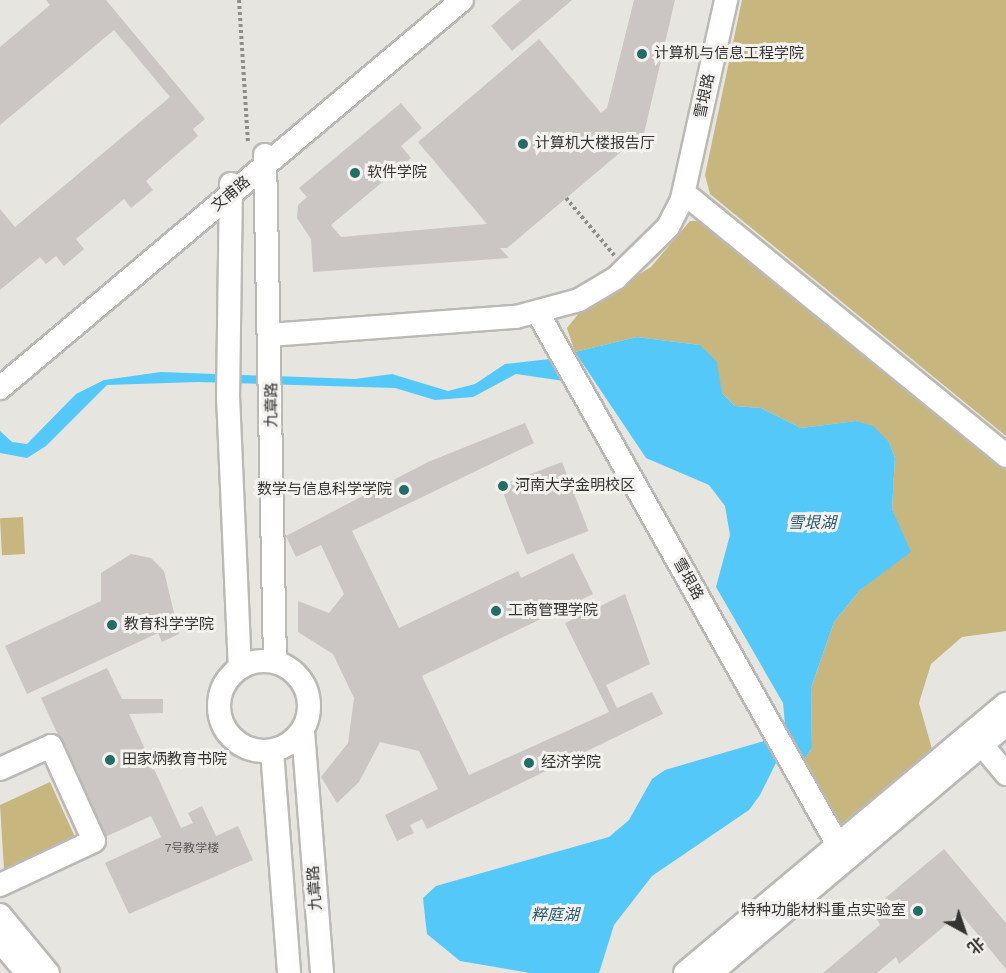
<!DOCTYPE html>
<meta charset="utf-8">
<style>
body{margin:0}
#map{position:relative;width:1006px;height:973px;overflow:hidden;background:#e6e5e0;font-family:"Work Sans","Noto Sans SC",sans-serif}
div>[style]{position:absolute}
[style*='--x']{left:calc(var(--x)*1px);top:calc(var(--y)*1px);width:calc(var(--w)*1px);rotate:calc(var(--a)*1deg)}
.green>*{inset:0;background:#c8b67f;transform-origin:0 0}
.water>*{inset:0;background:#54c9f9}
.building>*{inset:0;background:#cbc6c4;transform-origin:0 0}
.path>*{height:4px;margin-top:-2px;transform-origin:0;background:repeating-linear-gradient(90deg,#8e8d8a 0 3px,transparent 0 6px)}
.roads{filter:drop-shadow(2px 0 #bbb9b5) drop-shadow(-2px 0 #bbb9b5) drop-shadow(0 2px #bbb9b5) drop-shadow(0 -2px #bbb9b5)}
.minor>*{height:22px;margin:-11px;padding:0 11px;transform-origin:11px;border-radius:11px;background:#fff}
.minor>.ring{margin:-11px;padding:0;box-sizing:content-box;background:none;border:22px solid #fff;border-radius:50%}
.dots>*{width:16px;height:16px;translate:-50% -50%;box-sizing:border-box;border:3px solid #f4f2ee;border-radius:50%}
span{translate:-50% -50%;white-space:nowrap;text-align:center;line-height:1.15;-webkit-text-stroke:6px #f4f2ee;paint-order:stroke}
.number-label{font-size:12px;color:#5a5857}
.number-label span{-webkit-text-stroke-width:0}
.poi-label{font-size:15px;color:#353433}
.left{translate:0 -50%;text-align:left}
.right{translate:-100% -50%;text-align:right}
.street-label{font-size:15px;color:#353433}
.water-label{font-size:16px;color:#2a5a6e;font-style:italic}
.north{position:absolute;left:934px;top:901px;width:60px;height:60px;-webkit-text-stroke:4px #f4f2ee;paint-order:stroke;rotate:140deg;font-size:16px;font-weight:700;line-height:24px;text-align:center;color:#353433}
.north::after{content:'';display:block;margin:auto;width:21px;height:27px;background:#353433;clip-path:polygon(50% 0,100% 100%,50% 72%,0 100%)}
</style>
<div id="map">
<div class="green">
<i style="clip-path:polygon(742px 0,1006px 0,1006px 436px,710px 194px,705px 175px)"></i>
<i style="clip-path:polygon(690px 221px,700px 221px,1006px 470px,1006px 631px,962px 637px,931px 664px,919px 703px,932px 749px,840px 825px,804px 759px,812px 748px,811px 688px,834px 622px,860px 590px,887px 567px,898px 526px,892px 509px,895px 458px,889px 442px,857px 421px,801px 428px,761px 408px,735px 406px,722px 393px,700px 345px,637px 337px,575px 352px,567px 328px,583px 308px,651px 267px)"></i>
<i style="left:23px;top:517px;width:37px;height:23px;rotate:87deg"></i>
<i style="clip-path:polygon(50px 782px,75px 837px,4px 869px,0 805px)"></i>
</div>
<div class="water">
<i style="clip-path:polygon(637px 337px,700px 345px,717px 362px,722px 393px,735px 406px,761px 408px,801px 428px,856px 421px,873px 426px,889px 442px,895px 458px,892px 509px,911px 552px,860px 590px,834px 622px,811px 688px,812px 748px,804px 759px,785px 724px,783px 703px,716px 587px,730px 535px,725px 506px,709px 485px,646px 458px,575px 352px)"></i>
<i style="clip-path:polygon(550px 359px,564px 381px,516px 374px,473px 397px,435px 400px,395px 388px,198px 382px,107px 385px,46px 446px,27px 458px,0 453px,0 431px,12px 442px,27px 444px,76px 394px,104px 380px,161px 372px,355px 379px,392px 374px,448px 391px,475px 384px,505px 364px)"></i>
<i style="clip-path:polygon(767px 740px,778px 759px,760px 795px,749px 810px,652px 876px,614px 925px,599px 973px,530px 973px,460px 961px,427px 934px,423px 898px,436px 886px,609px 837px,629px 820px,652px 779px,665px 770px)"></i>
</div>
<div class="building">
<i style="clip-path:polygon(46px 0,106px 0,205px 119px,193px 129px,198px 136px,146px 181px,153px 190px,131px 208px,124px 199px,76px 239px,84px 249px,64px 266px,56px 256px,46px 264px,40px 257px,0 290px,0 209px,15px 227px,170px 97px,114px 30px,0 125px,0 47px,50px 5px)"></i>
<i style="clip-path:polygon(521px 0,572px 0,512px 51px,491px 26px)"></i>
<i style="clip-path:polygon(634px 0,675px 0,640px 151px,625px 134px,622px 137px,629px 145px,507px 248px,500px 248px,509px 258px,313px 272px,311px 239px,297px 218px,298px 205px,307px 197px,299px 188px,401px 103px,422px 128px,401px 146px,411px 158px,331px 225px,341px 237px,487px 224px,418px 142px,539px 39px,601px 113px,607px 108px)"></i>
<i style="clip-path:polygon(525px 423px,534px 443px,352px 531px,399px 628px,518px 571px,521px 578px,573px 553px,593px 594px,422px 676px,469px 775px,609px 712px,565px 623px,625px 594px,650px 664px,606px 685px,617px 708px,652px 692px,663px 714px,427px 829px,422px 819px,410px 825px,414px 833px,397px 841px,385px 815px,438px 789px,419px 751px,380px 742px,359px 782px,337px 803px,321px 777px,348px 743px,354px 698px,333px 654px,298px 632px,298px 601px,329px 613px,344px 594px,321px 545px,296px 557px,286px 536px,428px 462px)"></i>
<i style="left:562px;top:462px;width:74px;height:66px;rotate:69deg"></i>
<i style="clip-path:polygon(131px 554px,151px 558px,164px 571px,179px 634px,162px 642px,158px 633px,27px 694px,5px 646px,101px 601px,101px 573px)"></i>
<i style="clip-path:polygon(107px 668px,122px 699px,163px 699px,163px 713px,129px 714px,181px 828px,193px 823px,188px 813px,202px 806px,216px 836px,238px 826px,253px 860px,129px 914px,105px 863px,161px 837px,151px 816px,105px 837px,41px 698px)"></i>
<i style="clip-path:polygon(944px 849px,1006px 923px,1006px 969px,960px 913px,899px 964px,896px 957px,877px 973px,823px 973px,880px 925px,872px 909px)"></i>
</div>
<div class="path">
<i style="--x:239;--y:0;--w:143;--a:86.4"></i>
<i style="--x:566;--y:198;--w:75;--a:49.9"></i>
</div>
<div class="roads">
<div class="minor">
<i style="--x:265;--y:155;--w:507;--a:88.87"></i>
<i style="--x:231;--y:184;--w:212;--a:90.8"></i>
<i style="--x:228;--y:396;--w:272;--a:87.5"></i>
<i style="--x:684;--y:193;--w:416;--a:39.2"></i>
<i style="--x:538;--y:313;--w:611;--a:60.58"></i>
<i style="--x:269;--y:335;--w:248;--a:-4.2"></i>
<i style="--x:516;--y:317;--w:65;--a:-15.1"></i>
<i style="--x:579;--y:300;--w:43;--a:-30.7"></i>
<i style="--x:616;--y:278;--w:73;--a:-44.4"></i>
<i style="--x:668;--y:227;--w:31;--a:-63"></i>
<i style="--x:682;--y:199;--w:204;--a:-77.5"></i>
<i style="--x:0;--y:388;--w:603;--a:-40.02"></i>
<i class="ring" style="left:219px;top:661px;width:68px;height:68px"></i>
<i style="--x:303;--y:731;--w:243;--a:85.5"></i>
<i style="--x:982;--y:745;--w:38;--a:50"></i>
<i style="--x:272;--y:751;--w:223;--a:85.6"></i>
<i style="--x:0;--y:769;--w:56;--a:-24.3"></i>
<i style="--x:51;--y:746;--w:104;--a:65.6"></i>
<i style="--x:94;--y:841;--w:104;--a:154.9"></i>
<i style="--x:0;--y:915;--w:75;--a:50.4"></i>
<i style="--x:0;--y:941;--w:42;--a:49.8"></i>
<i style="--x:685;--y:973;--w:419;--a:-40"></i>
<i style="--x:711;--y:973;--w:385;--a:-40.1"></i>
</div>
</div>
<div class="dots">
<i style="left:642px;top:54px;background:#236d68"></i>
<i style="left:523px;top:144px;background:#236d68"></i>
<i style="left:355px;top:173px;background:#236d68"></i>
<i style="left:503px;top:486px;background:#236d68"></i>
<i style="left:404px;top:490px;background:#236d68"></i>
<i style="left:496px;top:611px;background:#236d68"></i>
<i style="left:112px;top:625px;background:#236d68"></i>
<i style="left:110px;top:760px;background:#236d68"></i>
<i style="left:529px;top:763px;background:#236d68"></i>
<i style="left:918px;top:911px;background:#236d68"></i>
</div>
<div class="number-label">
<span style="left:192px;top:849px">7号教学楼</span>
</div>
<div class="poi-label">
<span class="left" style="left:654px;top:54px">计算机与信息工程学院</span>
<span class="left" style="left:535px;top:144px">计算机大楼报告厅</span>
<span class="left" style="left:367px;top:173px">软件学院</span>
<span class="left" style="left:515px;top:486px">河南大学金明校区</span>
<span class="right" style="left:392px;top:490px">数学与信息科学学院</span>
<span class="left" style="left:508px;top:611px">工商管理学院</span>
<span class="left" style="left:124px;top:625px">教育科学学院</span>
<span class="left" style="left:122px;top:760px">田家炳教育书院</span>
<span class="left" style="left:541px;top:763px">经济学院</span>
<span class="right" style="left:906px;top:911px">特种功能材料重点实验室</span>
</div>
<div class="street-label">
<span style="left:705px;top:96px;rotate:-78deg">雪垠路</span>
<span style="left:231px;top:194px;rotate:-40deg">文甫路</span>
<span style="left:272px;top:405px;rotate:-90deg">九章路</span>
<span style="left:688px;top:579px;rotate:61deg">雪垠路</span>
<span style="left:315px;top:888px;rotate:-94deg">九章路</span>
</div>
<div class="water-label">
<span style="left:812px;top:523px">雪垠湖</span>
<span style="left:555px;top:915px">粹庭湖</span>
</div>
<div class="north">北</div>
</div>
